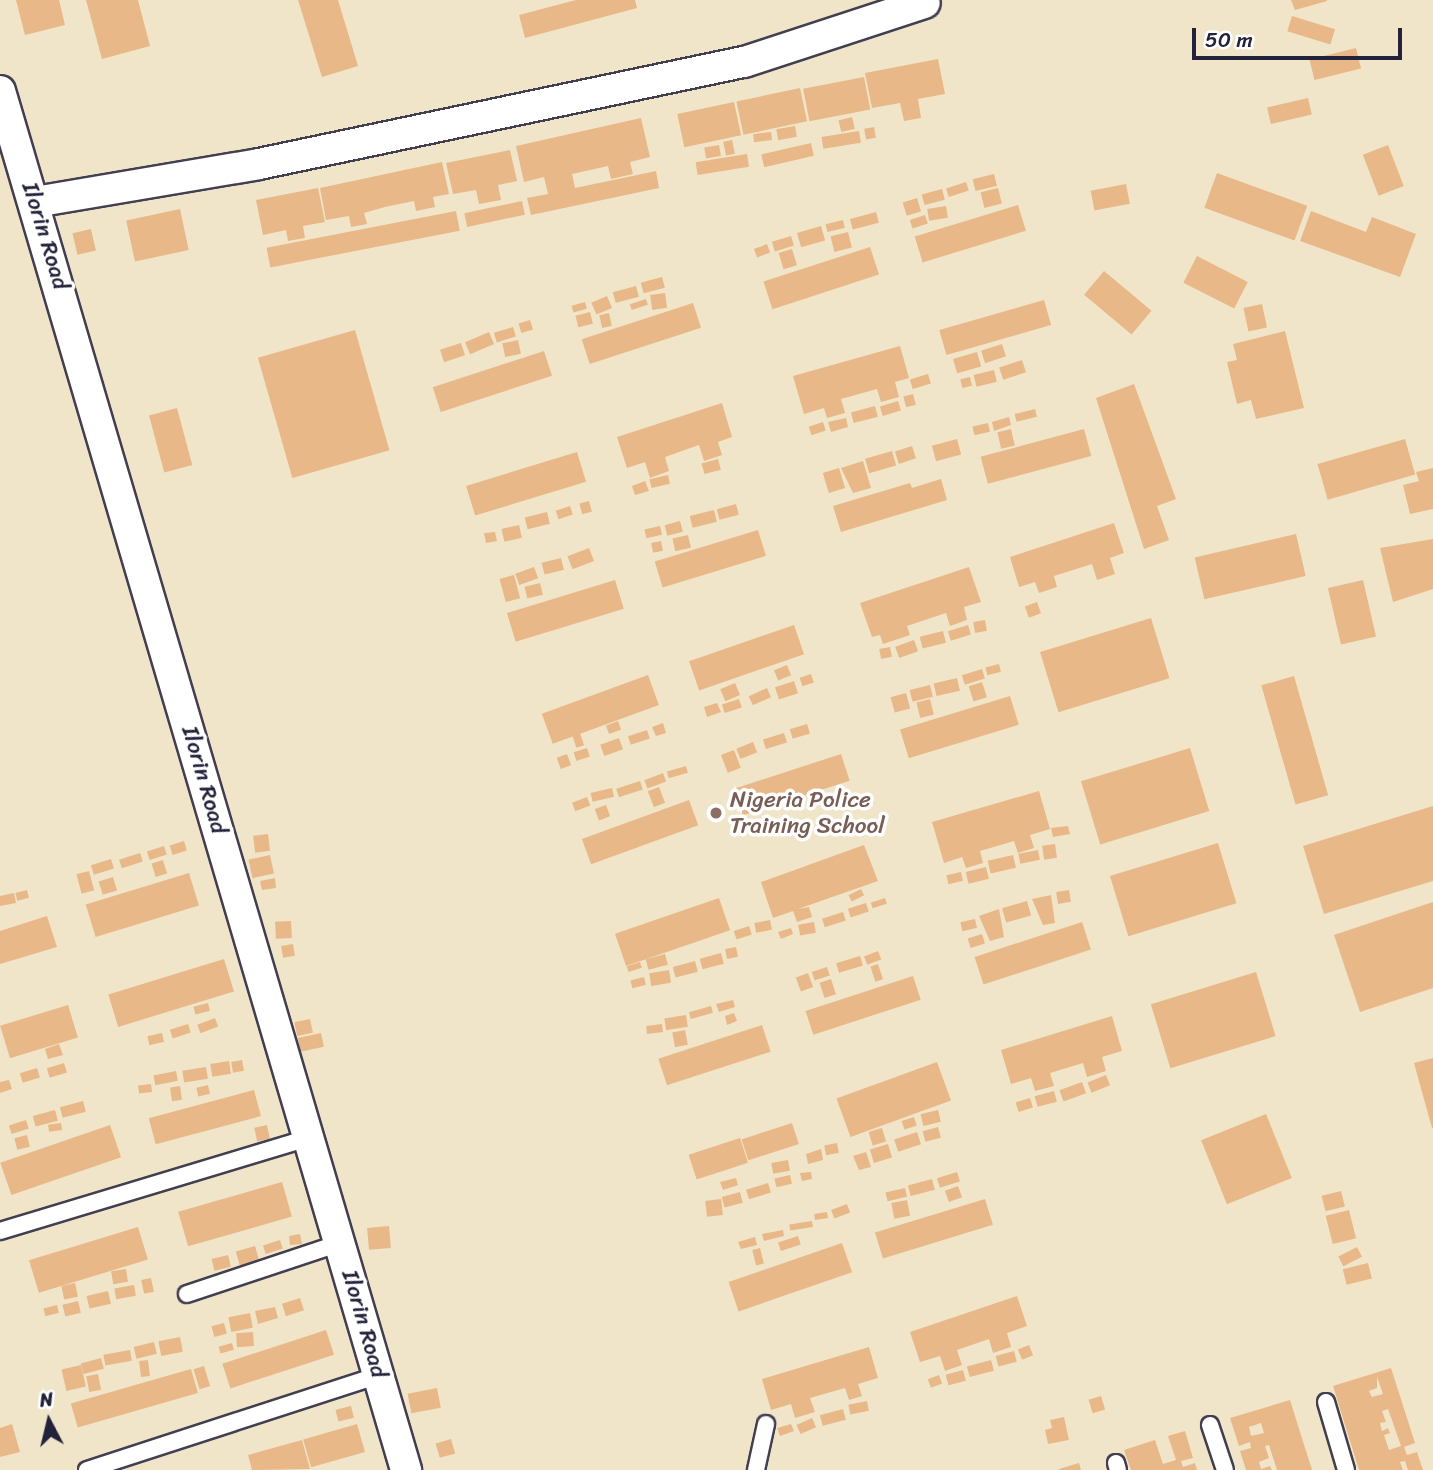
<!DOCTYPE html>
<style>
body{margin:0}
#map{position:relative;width:1433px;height:1470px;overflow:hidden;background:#f0e5c9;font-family:Sriracha,sans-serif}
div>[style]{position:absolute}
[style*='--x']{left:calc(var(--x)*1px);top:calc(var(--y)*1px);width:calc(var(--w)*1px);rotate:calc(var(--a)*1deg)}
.building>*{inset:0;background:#e9b888;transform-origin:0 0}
.roads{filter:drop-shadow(2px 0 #413f50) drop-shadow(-2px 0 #413f50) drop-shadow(0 2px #413f50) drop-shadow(0 -2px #413f50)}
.service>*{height:16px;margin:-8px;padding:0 8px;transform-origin:8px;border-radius:8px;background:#fff}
.minor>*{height:30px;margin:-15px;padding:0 15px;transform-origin:15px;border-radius:15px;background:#fff}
.dots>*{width:19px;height:19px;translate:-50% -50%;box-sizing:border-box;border:4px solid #fff;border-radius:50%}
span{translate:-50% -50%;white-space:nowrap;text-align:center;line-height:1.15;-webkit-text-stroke:7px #fff;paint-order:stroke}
.street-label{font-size:23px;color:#22223b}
.education-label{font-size:23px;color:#785e54}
.left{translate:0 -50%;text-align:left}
.north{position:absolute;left:14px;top:1386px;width:70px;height:70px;-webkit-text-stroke:5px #fff;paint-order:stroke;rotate:353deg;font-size:19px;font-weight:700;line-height:28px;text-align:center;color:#22223b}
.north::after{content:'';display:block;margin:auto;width:24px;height:32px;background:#22223b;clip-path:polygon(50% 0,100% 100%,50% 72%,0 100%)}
.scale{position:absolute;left:1192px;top:28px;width:210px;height:32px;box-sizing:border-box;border:4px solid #22223b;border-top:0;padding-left:9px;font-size:21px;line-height:24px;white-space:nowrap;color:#22223b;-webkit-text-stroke:5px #fff;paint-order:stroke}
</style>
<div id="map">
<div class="building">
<i style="clip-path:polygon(16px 0,59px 0,65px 25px,25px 35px)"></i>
<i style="clip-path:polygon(86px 0,138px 0,150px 46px,102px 59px)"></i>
<i style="clip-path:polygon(298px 0,338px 0,358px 66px,322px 77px)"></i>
<i style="clip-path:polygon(576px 0,635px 0,637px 8px,525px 38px,519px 15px)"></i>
<i style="clip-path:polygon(1291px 0,1327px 0,1327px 1px,1295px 10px)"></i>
<i style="left:1292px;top:16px;width:45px;height:16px;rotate:17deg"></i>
<i style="left:1356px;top:48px;width:21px;height:48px;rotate:76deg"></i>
<i style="clip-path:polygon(938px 59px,945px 94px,918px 99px,921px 118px,904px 121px,900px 103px,872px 108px,865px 73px)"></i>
<i style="left:864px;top:77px;width:33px;height:62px;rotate:79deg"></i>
<i style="left:800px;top:88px;width:34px;height:65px;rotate:78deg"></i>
<i style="left:1308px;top:98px;width:17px;height:42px;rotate:77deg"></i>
<i style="left:734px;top:102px;width:34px;height:58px;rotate:78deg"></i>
<i style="left:852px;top:117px;width:12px;height:14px;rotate:76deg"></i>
<i style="clip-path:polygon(641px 118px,650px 157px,630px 162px,633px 174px,611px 179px,608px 166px,572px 174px,575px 188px,656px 171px,659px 188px,531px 215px,527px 198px,548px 194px,544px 177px,524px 182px,516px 146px)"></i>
<i style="left:795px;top:126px;width:11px;height:19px;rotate:80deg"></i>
<i style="left:874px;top:127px;width:11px;height:10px;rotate:80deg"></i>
<i style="left:859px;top:131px;width:12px;height:38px;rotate:81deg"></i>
<i style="left:771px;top:132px;width:8px;height:18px;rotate:83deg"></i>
<i style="left:732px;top:140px;width:14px;height:9px;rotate:78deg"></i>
<i style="left:811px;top:143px;width:13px;height:51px;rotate:77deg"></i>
<i style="left:719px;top:145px;width:11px;height:15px;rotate:80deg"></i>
<i style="left:1388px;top:145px;width:44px;height:27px;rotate:69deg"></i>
<i style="clip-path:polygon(510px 150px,517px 181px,498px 185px,501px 200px,479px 204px,476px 190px,453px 194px,446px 163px)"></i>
<i style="left:747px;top:154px;width:13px;height:52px;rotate:81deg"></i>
<i style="clip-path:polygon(442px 162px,449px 194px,433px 197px,435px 207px,416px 211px,414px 201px,385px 207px,364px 213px,367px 224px,351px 227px,349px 216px,326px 220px,320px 188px)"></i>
<i style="left:1217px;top:173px;width:96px;height:37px;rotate:20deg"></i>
<i style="left:994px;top:174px;width:12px;height:22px;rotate:76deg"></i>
<i style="left:966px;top:182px;width:9px;height:21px;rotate:72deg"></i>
<i style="left:1126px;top:184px;width:20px;height:36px;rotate:79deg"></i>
<i style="clip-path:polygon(318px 188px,325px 222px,303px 226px,305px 238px,288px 241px,286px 230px,263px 235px,256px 200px)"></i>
<i style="left:998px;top:188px;width:16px;height:18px;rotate:76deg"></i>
<i style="left:942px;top:189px;width:11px;height:21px;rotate:75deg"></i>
<i style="left:917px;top:198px;width:14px;height:15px;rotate:73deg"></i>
<i style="left:522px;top:201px;width:14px;height:59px;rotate:78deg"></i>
<i style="left:1018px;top:205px;width:27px;height:108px;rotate:73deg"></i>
<i style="left:946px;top:206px;width:12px;height:19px;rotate:81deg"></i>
<i style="left:180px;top:209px;width:42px;height:55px;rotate:78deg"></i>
<i style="left:456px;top:211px;width:20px;height:193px;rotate:79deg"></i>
<i style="clip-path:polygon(1311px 211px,1366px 232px,1372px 217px,1416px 234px,1400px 277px,1300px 241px)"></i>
<i style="left:876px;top:212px;width:11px;height:27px;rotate:75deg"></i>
<i style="left:925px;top:215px;width:9px;height:16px;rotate:72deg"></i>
<i style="left:843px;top:220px;width:8px;height:18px;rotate:76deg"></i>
<i style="left:821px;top:226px;width:15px;height:25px;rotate:74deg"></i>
<i style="left:91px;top:229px;width:22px;height:19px;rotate:77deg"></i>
<i style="left:848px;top:232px;width:16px;height:18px;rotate:76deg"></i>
<i style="left:791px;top:236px;width:10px;height:20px;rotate:73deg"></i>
<i style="left:767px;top:244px;width:9px;height:14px;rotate:69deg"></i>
<i style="left:870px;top:247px;width:29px;height:112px;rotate:72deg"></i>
<i style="left:792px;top:249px;width:17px;height:14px;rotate:73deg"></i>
<i style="left:1197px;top:256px;width:57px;height:30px;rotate:27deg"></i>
<i style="left:1104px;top:271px;width:62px;height:31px;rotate:40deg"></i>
<i style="left:662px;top:277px;width:11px;height:22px;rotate:75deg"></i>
<i style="left:636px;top:286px;width:11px;height:24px;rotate:75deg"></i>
<i style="left:665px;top:293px;width:15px;height:15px;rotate:82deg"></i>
<i style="left:607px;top:296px;width:13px;height:17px;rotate:67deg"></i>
<i style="left:646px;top:299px;width:6px;height:17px;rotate:72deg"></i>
<i style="left:1044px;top:300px;width:26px;height:109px;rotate:74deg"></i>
<i style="left:585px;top:302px;width:7px;height:14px;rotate:74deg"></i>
<i style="left:693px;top:303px;width:26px;height:117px;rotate:72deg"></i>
<i style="left:1262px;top:304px;width:24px;height:19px;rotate:78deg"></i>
<i style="left:590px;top:312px;width:12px;height:15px;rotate:76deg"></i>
<i style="left:609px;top:313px;width:13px;height:10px;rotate:77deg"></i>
<i style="left:530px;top:320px;width:10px;height:12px;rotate:73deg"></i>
<i style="left:513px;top:327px;width:10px;height:20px;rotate:73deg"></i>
<i style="left:355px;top:330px;width:125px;height:101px;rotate:74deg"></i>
<i style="clip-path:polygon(1285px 331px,1304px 408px,1256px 419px,1251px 400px,1237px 404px,1227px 362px,1237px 360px,1233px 344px)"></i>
<i style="left:489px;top:332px;width:13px;height:26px;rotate:67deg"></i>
<i style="left:518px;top:340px;width:14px;height:16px;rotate:78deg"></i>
<i style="left:461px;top:343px;width:13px;height:22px;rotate:72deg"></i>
<i style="left:1002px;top:344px;width:13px;height:22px;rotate:72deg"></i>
<i style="clip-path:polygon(900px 346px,909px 378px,895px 382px,899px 397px,881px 402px,877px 389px,841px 399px,845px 413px,827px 418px,824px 408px,804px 414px,793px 376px)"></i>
<i style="left:544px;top:351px;width:26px;height:117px;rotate:72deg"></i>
<i style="left:977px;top:352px;width:15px;height:25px;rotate:74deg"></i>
<i style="left:1022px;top:360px;width:13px;height:24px;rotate:72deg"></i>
<i style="left:994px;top:370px;width:12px;height:21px;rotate:76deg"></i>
<i style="left:928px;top:374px;width:10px;height:19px;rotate:73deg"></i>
<i style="left:970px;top:377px;width:9px;height:10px;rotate:77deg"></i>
<i style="clip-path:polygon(1134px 384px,1176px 499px,1157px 506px,1169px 540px,1144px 549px,1096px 398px)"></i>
<i style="left:913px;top:394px;width:11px;height:10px;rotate:75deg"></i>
<i style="left:898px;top:401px;width:10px;height:19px;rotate:73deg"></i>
<i style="clip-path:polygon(722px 403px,732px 437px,718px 442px,722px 455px,704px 461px,699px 445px,665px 457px,669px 471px,650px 478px,645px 462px,627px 468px,617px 437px)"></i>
<i style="left:875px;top:406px;width:11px;height:25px;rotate:75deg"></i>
<i style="left:177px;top:408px;width:59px;height:29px;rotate:75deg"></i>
<i style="left:1035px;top:409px;width:8px;height:21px;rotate:76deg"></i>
<i style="clip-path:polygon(1009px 417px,1011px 425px,994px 431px,992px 422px)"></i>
<i style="clip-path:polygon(846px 418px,848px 427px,831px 432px,828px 422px)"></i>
<i style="left:823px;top:422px;width:9px;height:15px;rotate:72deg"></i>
<i style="left:988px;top:423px;width:9px;height:16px;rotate:77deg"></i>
<i style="left:1011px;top:429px;width:17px;height:14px;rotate:77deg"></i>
<i style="left:1084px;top:429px;width:28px;height:107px;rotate:75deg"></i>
<i style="left:957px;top:439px;width:16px;height:26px;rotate:75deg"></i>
<i style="left:1405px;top:439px;width:37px;height:91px;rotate:74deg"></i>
<i style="left:912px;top:446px;width:13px;height:18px;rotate:72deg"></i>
<i style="left:892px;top:451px;width:15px;height:28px;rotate:74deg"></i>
<i style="left:577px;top:452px;width:31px;height:116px;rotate:73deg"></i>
<i style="left:718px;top:459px;width:11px;height:17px;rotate:75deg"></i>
<i style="clip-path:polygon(863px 461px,871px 488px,853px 493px,841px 468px)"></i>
<i style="left:839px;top:468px;width:21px;height:17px;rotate:73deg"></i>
<i style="clip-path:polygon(1433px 468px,1433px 509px,1410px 514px,1403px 485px,1419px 481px,1416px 472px)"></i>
<i style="left:668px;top:475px;width:9px;height:19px;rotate:77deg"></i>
<i style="clip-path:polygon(941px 479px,947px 500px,841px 532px,833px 506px,910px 483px,912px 488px)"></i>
<i style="clip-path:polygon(645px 481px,649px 491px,635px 495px,632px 486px)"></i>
<i style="left:589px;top:501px;width:11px;height:10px;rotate:75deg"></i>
<i style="left:736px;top:504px;width:11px;height:20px;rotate:75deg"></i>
<i style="left:570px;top:506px;width:9px;height:15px;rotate:72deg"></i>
<i style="left:714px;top:510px;width:12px;height:25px;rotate:76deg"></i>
<i style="left:547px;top:512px;width:12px;height:23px;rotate:76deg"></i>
<i style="left:680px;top:521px;width:11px;height:16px;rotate:75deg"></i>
<i style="clip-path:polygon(1114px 523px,1124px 553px,1110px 558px,1115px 574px,1097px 580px,1092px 564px,1054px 576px,1057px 587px,1039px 593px,1035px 582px,1019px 587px,1010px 557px)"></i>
<i style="left:519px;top:525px;width:13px;height:18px;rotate:77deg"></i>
<i style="left:660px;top:526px;width:9px;height:16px;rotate:77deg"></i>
<i style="left:758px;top:530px;width:27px;height:108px;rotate:73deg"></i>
<i style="clip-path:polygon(495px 532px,497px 541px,486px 543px,484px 533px)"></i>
<i style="left:1296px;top:534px;width:43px;height:104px;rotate:77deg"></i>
<i style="left:688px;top:535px;width:13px;height:16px;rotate:77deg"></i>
<i style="clip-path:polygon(1433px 539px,1433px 589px,1393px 602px,1380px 548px)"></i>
<i style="left:661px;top:541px;width:10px;height:10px;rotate:79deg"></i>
<i style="left:589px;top:548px;width:14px;height:23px;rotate:69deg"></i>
<i style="left:561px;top:558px;width:12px;height:20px;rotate:76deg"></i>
<i style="left:534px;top:567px;width:12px;height:20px;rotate:70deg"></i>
<i style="clip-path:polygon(969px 567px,981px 602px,964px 607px,967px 620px,950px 626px,946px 613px,907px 626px,910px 635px,883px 644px,880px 635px,872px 637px,860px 603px)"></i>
<i style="left:514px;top:575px;width:24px;height:15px;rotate:75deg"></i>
<i style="left:615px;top:580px;width:30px;height:113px;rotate:73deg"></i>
<i style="left:1363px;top:580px;width:58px;height:36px;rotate:77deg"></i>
<i style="left:540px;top:583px;width:12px;height:16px;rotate:76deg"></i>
<i style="left:1037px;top:602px;width:12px;height:13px;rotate:70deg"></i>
<i style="left:1151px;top:618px;width:63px;height:116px;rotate:73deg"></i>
<i style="left:985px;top:620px;width:11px;height:12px;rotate:80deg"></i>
<i style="left:794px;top:625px;width:31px;height:111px;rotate:71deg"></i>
<i style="left:968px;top:625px;width:10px;height:21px;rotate:73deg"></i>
<i style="left:943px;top:631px;width:12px;height:24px;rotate:76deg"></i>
<i style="left:914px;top:640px;width:12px;height:20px;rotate:70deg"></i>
<i style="left:890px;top:647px;width:10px;height:11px;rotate:79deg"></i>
<i style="left:999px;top:664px;width:8px;height:14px;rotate:76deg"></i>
<i style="left:787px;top:665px;width:11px;height:14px;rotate:68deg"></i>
<i style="left:982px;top:669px;width:10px;height:21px;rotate:73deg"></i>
<i style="left:811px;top:674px;width:9px;height:12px;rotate:72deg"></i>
<i style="left:648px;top:675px;width:32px;height:113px;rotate:70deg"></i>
<i style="left:1294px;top:676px;width:124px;height:34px;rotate:74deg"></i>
<i style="left:957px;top:678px;width:13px;height:24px;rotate:77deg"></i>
<i style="left:794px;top:681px;width:13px;height:20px;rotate:72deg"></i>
<i style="left:982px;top:682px;width:16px;height:14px;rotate:72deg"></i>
<i style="left:735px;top:683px;width:13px;height:16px;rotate:67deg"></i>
<i style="left:930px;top:685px;width:12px;height:21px;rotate:76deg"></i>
<i style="left:767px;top:688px;width:10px;height:20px;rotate:66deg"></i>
<i style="left:906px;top:693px;width:16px;height:16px;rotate:75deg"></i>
<i style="left:1010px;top:696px;width:30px;height:115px;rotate:73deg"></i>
<i style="left:739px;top:699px;width:9px;height:18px;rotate:72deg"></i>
<i style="left:930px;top:699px;width:16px;height:14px;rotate:76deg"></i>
<i style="clip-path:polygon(717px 703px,721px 712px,707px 717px,704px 707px)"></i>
<i style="left:618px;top:721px;width:9px;height:13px;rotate:69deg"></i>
<i style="clip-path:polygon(663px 723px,666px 733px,656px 736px,652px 727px)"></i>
<i style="left:807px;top:724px;width:10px;height:18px;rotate:73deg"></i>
<i style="left:647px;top:730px;width:9px;height:20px;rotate:72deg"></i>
<i style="left:580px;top:733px;width:13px;height:8px;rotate:72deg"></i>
<i style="left:784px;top:733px;width:10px;height:22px;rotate:73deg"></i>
<i style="left:619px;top:738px;width:12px;height:20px;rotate:70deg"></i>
<i style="left:753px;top:742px;width:11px;height:18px;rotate:68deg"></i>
<i style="left:587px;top:748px;width:9px;height:14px;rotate:72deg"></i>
<i style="left:1190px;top:748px;width:66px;height:114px;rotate:73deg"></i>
<i style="left:734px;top:750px;width:19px;height:14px;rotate:69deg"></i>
<i style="left:567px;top:754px;width:12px;height:11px;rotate:70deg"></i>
<i style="left:841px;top:754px;width:28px;height:113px;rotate:72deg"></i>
<i style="left:686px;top:766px;width:7px;height:20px;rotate:74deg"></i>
<i style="left:663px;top:773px;width:9px;height:20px;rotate:69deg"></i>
<i style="left:640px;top:781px;width:9px;height:25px;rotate:72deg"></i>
<i style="left:659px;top:787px;width:17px;height:12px;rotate:69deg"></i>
<i style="left:612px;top:788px;width:9px;height:22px;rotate:77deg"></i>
<i style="clip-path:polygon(1039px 791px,1050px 829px,1030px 835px,1034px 848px,1018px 853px,1014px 841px,980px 851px,983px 863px,966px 868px,962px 857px,944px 863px,932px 822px)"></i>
<i style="left:587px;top:797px;width:9px;height:16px;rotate:69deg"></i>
<i style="left:689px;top:800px;width:27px;height:114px;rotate:70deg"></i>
<i style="left:606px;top:805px;width:12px;height:12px;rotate:70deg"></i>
<i style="clip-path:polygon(1433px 806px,1433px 881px,1324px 914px,1303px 846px)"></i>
<i style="clip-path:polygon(1068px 826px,1070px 834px,1053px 837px,1051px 828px)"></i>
<i style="left:268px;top:834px;width:17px;height:15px;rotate:83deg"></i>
<i style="left:184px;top:841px;width:10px;height:15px;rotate:73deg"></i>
<i style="left:1218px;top:843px;width:63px;height:113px;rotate:73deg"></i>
<i style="left:1055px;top:844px;width:14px;height:13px;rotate:82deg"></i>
<i style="clip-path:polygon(864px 845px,878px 881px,798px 909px,809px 907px,812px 917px,797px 922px,793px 911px,773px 918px,761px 882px)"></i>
<i style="left:164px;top:846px;width:9px;height:18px;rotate:72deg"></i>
<i style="left:1038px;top:850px;width:10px;height:20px;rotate:79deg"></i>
<i style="left:140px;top:853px;width:9px;height:22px;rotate:72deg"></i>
<i style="left:270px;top:855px;width:19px;height:22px;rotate:78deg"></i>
<i style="left:1013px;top:855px;width:13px;height:26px;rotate:77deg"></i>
<i style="left:111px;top:859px;width:10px;height:21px;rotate:73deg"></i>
<i style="left:163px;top:860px;width:14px;height:12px;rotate:73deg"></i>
<i style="left:986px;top:867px;width:12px;height:21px;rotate:76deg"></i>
<i style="left:89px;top:871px;width:20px;height:13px;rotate:75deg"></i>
<i style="left:961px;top:872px;width:9px;height:15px;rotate:77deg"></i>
<i style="left:189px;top:873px;width:34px;height:108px;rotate:73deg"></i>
<i style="left:113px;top:877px;width:14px;height:15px;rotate:73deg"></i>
<i style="clip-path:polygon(275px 878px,276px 888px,262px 890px,260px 881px)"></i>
<i style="left:861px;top:889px;width:7px;height:14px;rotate:63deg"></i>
<i style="left:27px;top:890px;width:8px;height:12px;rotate:76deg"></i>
<i style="left:1069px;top:890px;width:12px;height:13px;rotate:81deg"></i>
<i style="clip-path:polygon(14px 893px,16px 903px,0 906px,0 896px)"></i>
<i style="clip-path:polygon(1051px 895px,1055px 923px,1043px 925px,1032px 899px)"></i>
<i style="left:719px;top:898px;width:34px;height:110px;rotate:71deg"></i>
<i style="left:885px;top:898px;width:6px;height:15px;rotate:72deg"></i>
<i style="left:1027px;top:901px;width:15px;height:26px;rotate:74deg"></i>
<i style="clip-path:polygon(1433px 902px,1433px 988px,1360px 1012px,1334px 935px)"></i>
<i style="left:866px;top:903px;width:9px;height:19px;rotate:72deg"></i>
<i style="clip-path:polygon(999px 909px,1004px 937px,990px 941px,979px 916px)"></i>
<i style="left:843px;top:912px;width:9px;height:22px;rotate:72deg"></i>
<i style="clip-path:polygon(47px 916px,57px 947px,0 964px,0 931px)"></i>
<i style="left:975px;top:919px;width:9px;height:15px;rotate:77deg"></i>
<i style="left:770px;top:920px;width:10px;height:16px;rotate:79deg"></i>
<i style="left:291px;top:921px;width:17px;height:16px;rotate:87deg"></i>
<i style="left:814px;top:922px;width:11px;height:16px;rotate:80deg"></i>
<i style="left:1082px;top:922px;width:29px;height:113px;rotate:72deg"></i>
<i style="left:749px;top:926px;width:9px;height:16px;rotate:72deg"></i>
<i style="clip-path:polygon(791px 928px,793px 934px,781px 939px,778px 932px)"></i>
<i style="left:982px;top:934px;width:10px;height:15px;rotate:73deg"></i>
<i style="left:293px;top:944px;width:12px;height:12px;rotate:81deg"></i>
<i style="left:736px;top:947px;width:10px;height:11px;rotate:79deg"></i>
<i style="left:878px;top:951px;width:9px;height:15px;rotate:69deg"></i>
<i style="left:721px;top:953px;width:11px;height:22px;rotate:75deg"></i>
<i style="left:665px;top:954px;width:11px;height:20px;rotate:75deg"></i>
<i style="left:860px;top:956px;width:10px;height:25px;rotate:73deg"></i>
<i style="left:224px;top:959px;width:34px;height:121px;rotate:73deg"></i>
<i style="left:695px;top:961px;width:11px;height:23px;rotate:75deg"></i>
<i style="left:640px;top:962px;width:6px;height:14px;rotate:72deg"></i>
<i style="left:878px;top:964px;width:16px;height:8px;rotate:72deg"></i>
<i style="left:827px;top:967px;width:9px;height:16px;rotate:72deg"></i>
<i style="left:669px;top:970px;width:13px;height:20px;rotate:81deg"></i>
<i style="left:1256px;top:972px;width:67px;height:110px;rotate:73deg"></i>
<i style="left:808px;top:973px;width:15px;height:13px;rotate:70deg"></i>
<i style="left:913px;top:976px;width:25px;height:113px;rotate:72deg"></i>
<i style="left:644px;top:977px;width:8px;height:14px;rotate:76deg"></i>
<i style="left:831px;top:979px;width:16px;height:12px;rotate:72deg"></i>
<i style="clip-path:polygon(733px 1000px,735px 1007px,719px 1012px,716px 1004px)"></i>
<i style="left:208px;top:1003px;width:8px;height:15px;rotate:76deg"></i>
<i style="left:68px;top:1005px;width:34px;height:71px;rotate:73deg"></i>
<i style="left:711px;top:1006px;width:7px;height:23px;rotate:74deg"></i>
<i style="clip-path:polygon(734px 1013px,737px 1021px,727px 1025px,725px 1016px)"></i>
<i style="left:686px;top:1015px;width:12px;height:22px;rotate:81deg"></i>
<i style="clip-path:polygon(1112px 1016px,1122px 1051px,1102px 1057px,1106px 1071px,1087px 1077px,1083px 1063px,1050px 1073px,1054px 1086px,1035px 1091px,1031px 1078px,1011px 1084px,1001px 1050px)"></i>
<i style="left:215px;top:1018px;width:9px;height:19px;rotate:69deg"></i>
<i style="left:310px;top:1019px;width:14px;height:16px;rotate:78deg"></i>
<i style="left:188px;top:1024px;width:9px;height:19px;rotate:72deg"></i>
<i style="left:662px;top:1024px;width:8px;height:16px;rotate:83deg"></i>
<i style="left:762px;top:1025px;width:28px;height:109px;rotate:72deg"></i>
<i style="left:685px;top:1030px;width:15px;height:13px;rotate:79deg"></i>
<i style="left:162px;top:1033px;width:9px;height:15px;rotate:77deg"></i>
<i style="left:321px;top:1033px;width:14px;height:24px;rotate:78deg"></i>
<i style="clip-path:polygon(59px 1044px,63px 1055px,48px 1059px,45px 1049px)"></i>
<i style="clip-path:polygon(1433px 1058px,1433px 1128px,1432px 1128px,1414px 1063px)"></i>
<i style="left:242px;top:1060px;width:11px;height:11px;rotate:80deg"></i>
<i style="left:229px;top:1061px;width:13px;height:19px;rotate:81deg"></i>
<i style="left:937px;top:1062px;width:41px;height:107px;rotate:70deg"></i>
<i style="left:64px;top:1063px;width:10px;height:18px;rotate:73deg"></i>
<i style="left:206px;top:1067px;width:12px;height:24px;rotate:81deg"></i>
<i style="left:37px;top:1068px;width:10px;height:18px;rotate:73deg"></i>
<i style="left:176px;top:1071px;width:10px;height:23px;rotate:79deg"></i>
<i style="left:1106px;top:1075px;width:11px;height:20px;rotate:68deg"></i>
<i style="clip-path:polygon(9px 1080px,12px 1089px,0 1093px,0 1082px)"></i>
<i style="left:1082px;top:1082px;width:12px;height:24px;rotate:70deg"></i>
<i style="left:151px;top:1084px;width:8px;height:13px;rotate:83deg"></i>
<i style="left:208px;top:1085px;width:9px;height:12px;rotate:77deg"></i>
<i style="left:180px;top:1086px;width:14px;height:10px;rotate:82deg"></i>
<i style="left:254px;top:1090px;width:27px;height:109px;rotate:75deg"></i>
<i style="left:1054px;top:1091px;width:11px;height:20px;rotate:75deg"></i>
<i style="left:1030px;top:1098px;width:10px;height:15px;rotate:73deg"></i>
<i style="left:83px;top:1101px;width:11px;height:24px;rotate:75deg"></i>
<i style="left:55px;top:1110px;width:11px;height:23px;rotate:75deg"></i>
<i style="left:938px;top:1110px;width:12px;height:18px;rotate:76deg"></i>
<i style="left:1266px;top:1114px;width:69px;height:70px;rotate:68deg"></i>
<i style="left:914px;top:1117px;width:9px;height:13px;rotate:72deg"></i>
<i style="left:26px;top:1120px;width:9px;height:18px;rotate:72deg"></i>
<i style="left:61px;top:1123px;width:7px;height:13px;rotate:82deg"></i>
<i style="left:792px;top:1123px;width:22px;height:53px;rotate:72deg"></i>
<i style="left:110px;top:1125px;width:34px;height:116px;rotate:71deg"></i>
<i style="left:267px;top:1125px;width:14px;height:13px;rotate:78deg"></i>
<i style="left:938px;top:1127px;width:11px;height:16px;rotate:75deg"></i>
<i style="left:882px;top:1128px;width:14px;height:14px;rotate:73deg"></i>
<i style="left:917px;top:1132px;width:13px;height:24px;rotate:72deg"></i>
<i style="left:27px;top:1135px;width:12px;height:13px;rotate:76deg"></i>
<i style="left:740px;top:1138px;width:26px;height:54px;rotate:72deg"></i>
<i style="left:837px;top:1143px;width:10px;height:13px;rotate:79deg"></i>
<i style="left:888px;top:1144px;width:14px;height:19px;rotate:73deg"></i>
<i style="clip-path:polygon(821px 1149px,823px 1160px,808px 1164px,806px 1154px)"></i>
<i style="clip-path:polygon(866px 1152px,871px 1167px,859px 1170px,853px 1156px)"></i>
<i style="left:788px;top:1160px;width:11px;height:17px;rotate:80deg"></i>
<i style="clip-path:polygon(811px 1172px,812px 1179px,802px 1181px,800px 1173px)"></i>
<i style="left:957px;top:1172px;width:10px;height:21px;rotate:73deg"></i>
<i style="left:790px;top:1175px;width:9px;height:16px;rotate:77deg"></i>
<i style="clip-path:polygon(736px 1178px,738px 1185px,723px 1190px,720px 1182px)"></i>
<i style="left:932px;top:1179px;width:11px;height:25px;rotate:75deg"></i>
<i style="left:282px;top:1182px;width:36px;height:108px;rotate:74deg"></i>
<i style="left:768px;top:1183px;width:10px;height:23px;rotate:73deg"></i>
<i style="left:958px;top:1186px;width:12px;height:14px;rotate:70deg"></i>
<i style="left:905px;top:1188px;width:9px;height:20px;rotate:77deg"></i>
<i style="left:1341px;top:1191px;width:16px;height:20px;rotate:76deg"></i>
<i style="left:740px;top:1192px;width:11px;height:19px;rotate:75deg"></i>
<i style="left:721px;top:1199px;width:16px;height:16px;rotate:83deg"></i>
<i style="left:985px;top:1199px;width:27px;height:115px;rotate:73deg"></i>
<i style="left:907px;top:1200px;width:16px;height:16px;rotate:79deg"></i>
<i style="left:847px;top:1204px;width:9px;height:17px;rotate:69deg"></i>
<i style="left:1349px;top:1210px;width:29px;height:24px;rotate:76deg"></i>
<i style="left:827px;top:1212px;width:6px;height:13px;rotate:81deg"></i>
<i style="left:812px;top:1221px;width:6px;height:23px;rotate:81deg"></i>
<i style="left:389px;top:1226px;width:22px;height:22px;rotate:85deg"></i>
<i style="left:138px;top:1227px;width:34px;height:114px;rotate:73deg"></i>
<i style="clip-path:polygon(783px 1230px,784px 1236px,764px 1241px,762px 1234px)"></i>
<i style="clip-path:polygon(300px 1234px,302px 1244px,290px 1245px,289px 1236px)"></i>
<i style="left:798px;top:1236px;width:9px;height:21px;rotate:72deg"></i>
<i style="clip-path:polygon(755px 1237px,757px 1245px,741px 1249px,738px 1242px)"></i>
<i style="left:280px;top:1240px;width:9px;height:18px;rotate:72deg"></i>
<i style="left:842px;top:1243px;width:31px;height:120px;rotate:71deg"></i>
<i style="left:255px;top:1246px;width:15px;height:20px;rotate:74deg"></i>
<i style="left:1357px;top:1247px;width:11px;height:21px;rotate:63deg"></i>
<i style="left:760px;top:1248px;width:16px;height:8px;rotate:76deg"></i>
<i style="left:228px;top:1255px;width:12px;height:17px;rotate:76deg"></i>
<i style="left:1368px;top:1263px;width:16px;height:26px;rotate:76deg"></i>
<i style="left:126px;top:1269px;width:13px;height:15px;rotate:81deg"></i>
<i style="left:151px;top:1278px;width:14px;height:10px;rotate:78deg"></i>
<i style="left:75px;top:1283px;width:14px;height:14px;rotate:78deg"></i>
<i style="left:134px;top:1285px;width:11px;height:20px;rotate:80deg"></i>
<i style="left:108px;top:1291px;width:13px;height:22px;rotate:77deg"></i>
<i style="clip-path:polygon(1017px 1296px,1027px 1326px,1007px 1333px,1011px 1347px,993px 1353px,989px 1339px,957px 1350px,962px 1365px,945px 1371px,940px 1356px,920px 1362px,910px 1332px)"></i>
<i style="left:300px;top:1298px;width:13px;height:19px;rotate:72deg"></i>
<i style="left:78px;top:1301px;width:12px;height:16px;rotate:76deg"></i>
<i style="left:57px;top:1305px;width:8px;height:14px;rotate:76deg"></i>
<i style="clip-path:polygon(275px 1307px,278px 1318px,258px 1324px,255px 1311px)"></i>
<i style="left:250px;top:1313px;width:15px;height:22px;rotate:79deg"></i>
<i style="left:224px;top:1323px;width:11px;height:13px;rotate:75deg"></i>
<i style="left:326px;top:1330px;width:26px;height:109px;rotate:72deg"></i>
<i style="left:253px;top:1332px;width:14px;height:17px;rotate:86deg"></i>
<i style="left:180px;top:1337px;width:15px;height:22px;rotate:79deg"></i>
<i style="left:154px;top:1342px;width:12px;height:21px;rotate:76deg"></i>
<i style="left:232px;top:1343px;width:7px;height:14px;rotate:74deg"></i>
<i style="left:1029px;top:1345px;width:11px;height:12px;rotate:68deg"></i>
<i style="clip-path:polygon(869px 1347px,878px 1378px,858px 1384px,862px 1396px,849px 1400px,845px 1388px,810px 1398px,815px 1412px,795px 1418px,791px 1404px,771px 1410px,762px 1379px)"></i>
<i style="left:130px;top:1350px;width:11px;height:27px;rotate:80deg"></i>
<i style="left:1014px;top:1351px;width:11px;height:19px;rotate:75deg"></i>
<i style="left:101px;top:1358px;width:11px;height:21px;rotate:75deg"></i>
<i style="left:148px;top:1360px;width:16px;height:9px;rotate:83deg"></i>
<i style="left:991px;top:1360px;width:11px;height:25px;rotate:75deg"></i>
<i style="left:81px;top:1365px;width:22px;height:20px;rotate:77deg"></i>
<i style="left:204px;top:1366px;width:21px;height:11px;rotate:73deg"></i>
<i style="clip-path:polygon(evenodd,1391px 1368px,1415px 1443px,1404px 1447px,1407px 1455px,1417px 1452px,1423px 1470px,1408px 1470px,1405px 1461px,1400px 1462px,1403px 1470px,1359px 1470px,1333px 1386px,1391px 1368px,1377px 1377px,1383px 1394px,1372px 1397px,1369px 1391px,1377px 1388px,1377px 1377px,1391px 1368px,1388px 1409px,1401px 1446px,1389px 1450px,1384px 1435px,1390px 1433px,1388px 1428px,1382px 1431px,1380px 1423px,1386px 1422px,1382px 1411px,1388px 1409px)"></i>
<i style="left:191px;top:1369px;width:25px;height:125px;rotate:74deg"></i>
<i style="left:963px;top:1370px;width:11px;height:18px;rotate:75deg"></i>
<i style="left:98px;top:1374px;width:16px;height:12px;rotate:79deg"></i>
<i style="left:939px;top:1375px;width:9px;height:12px;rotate:69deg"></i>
<i style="left:437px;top:1388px;width:20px;height:30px;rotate:79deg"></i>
<i style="left:1101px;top:1396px;width:14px;height:13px;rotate:73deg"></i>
<i style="clip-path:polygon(evenodd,1290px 1400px,1312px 1470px,1277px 1470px,1269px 1445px,1265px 1446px,1269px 1458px,1259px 1462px,1261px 1469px,1270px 1466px,1272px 1470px,1246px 1470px,1240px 1451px,1251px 1448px,1250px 1442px,1239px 1446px,1230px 1418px,1290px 1400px,1261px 1423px,1264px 1433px,1251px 1436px,1249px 1427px,1261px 1423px)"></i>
<i style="left:867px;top:1401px;width:10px;height:19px;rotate:79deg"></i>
<i style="left:351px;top:1406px;width:12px;height:16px;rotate:76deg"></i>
<i style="left:843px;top:1409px;width:11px;height:24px;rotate:75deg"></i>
<i style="clip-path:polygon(1064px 1417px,1069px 1440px,1048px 1444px,1045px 1430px,1052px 1428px,1050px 1420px)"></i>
<i style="left:812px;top:1418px;width:10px;height:17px;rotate:66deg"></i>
<i style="clip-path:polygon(12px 1424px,20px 1452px,0 1457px,0 1428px)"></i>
<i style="left:357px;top:1424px;width:29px;height:56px;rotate:74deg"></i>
<i style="clip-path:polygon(791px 1424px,794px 1431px,780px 1436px,777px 1428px)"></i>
<i style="clip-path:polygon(1185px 1431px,1193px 1458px,1181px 1461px,1183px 1467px,1195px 1463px,1197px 1470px,1131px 1470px,1124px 1450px,1155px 1440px,1163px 1464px,1176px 1460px,1168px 1436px)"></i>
<i style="left:451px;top:1439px;width:15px;height:16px;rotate:74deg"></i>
<i style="clip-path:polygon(302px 1440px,310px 1469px,252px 1470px,248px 1455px)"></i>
<i style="clip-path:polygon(1079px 1463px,1081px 1470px,1059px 1470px,1059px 1469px)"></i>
</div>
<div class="roads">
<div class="service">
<i style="--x:0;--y:1231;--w:323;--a:-16.8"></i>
<i style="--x:187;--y:1294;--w:161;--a:-18.4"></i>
<i style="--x:1326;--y:1402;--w:71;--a:73.6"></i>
<i style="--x:1210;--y:1425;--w:47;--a:71.6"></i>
<i style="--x:1116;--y:1463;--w:7;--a:74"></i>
<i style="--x:87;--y:1470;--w:307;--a:-18"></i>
<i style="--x:756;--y:1470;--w:47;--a:-77.7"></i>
</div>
<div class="minor">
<i style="--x:0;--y:91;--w:1438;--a:73.59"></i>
<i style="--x:35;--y:202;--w:227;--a:-9.6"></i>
<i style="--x:259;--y:164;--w:496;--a:-11.9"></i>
<i style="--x:744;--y:62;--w:190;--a:-18.1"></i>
</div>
</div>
<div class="dots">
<i style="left:716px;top:813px;background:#8d6e63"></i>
</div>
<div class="street-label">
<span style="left:45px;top:236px;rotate:73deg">Ilorin Road</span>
<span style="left:204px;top:780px;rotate:74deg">Ilorin Road</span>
<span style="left:364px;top:1324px;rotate:74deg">Ilorin Road</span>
</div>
<div class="education-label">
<span class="left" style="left:730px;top:813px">Nigeria Police<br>Training School</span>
</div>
<div class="north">N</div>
<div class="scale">50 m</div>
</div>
